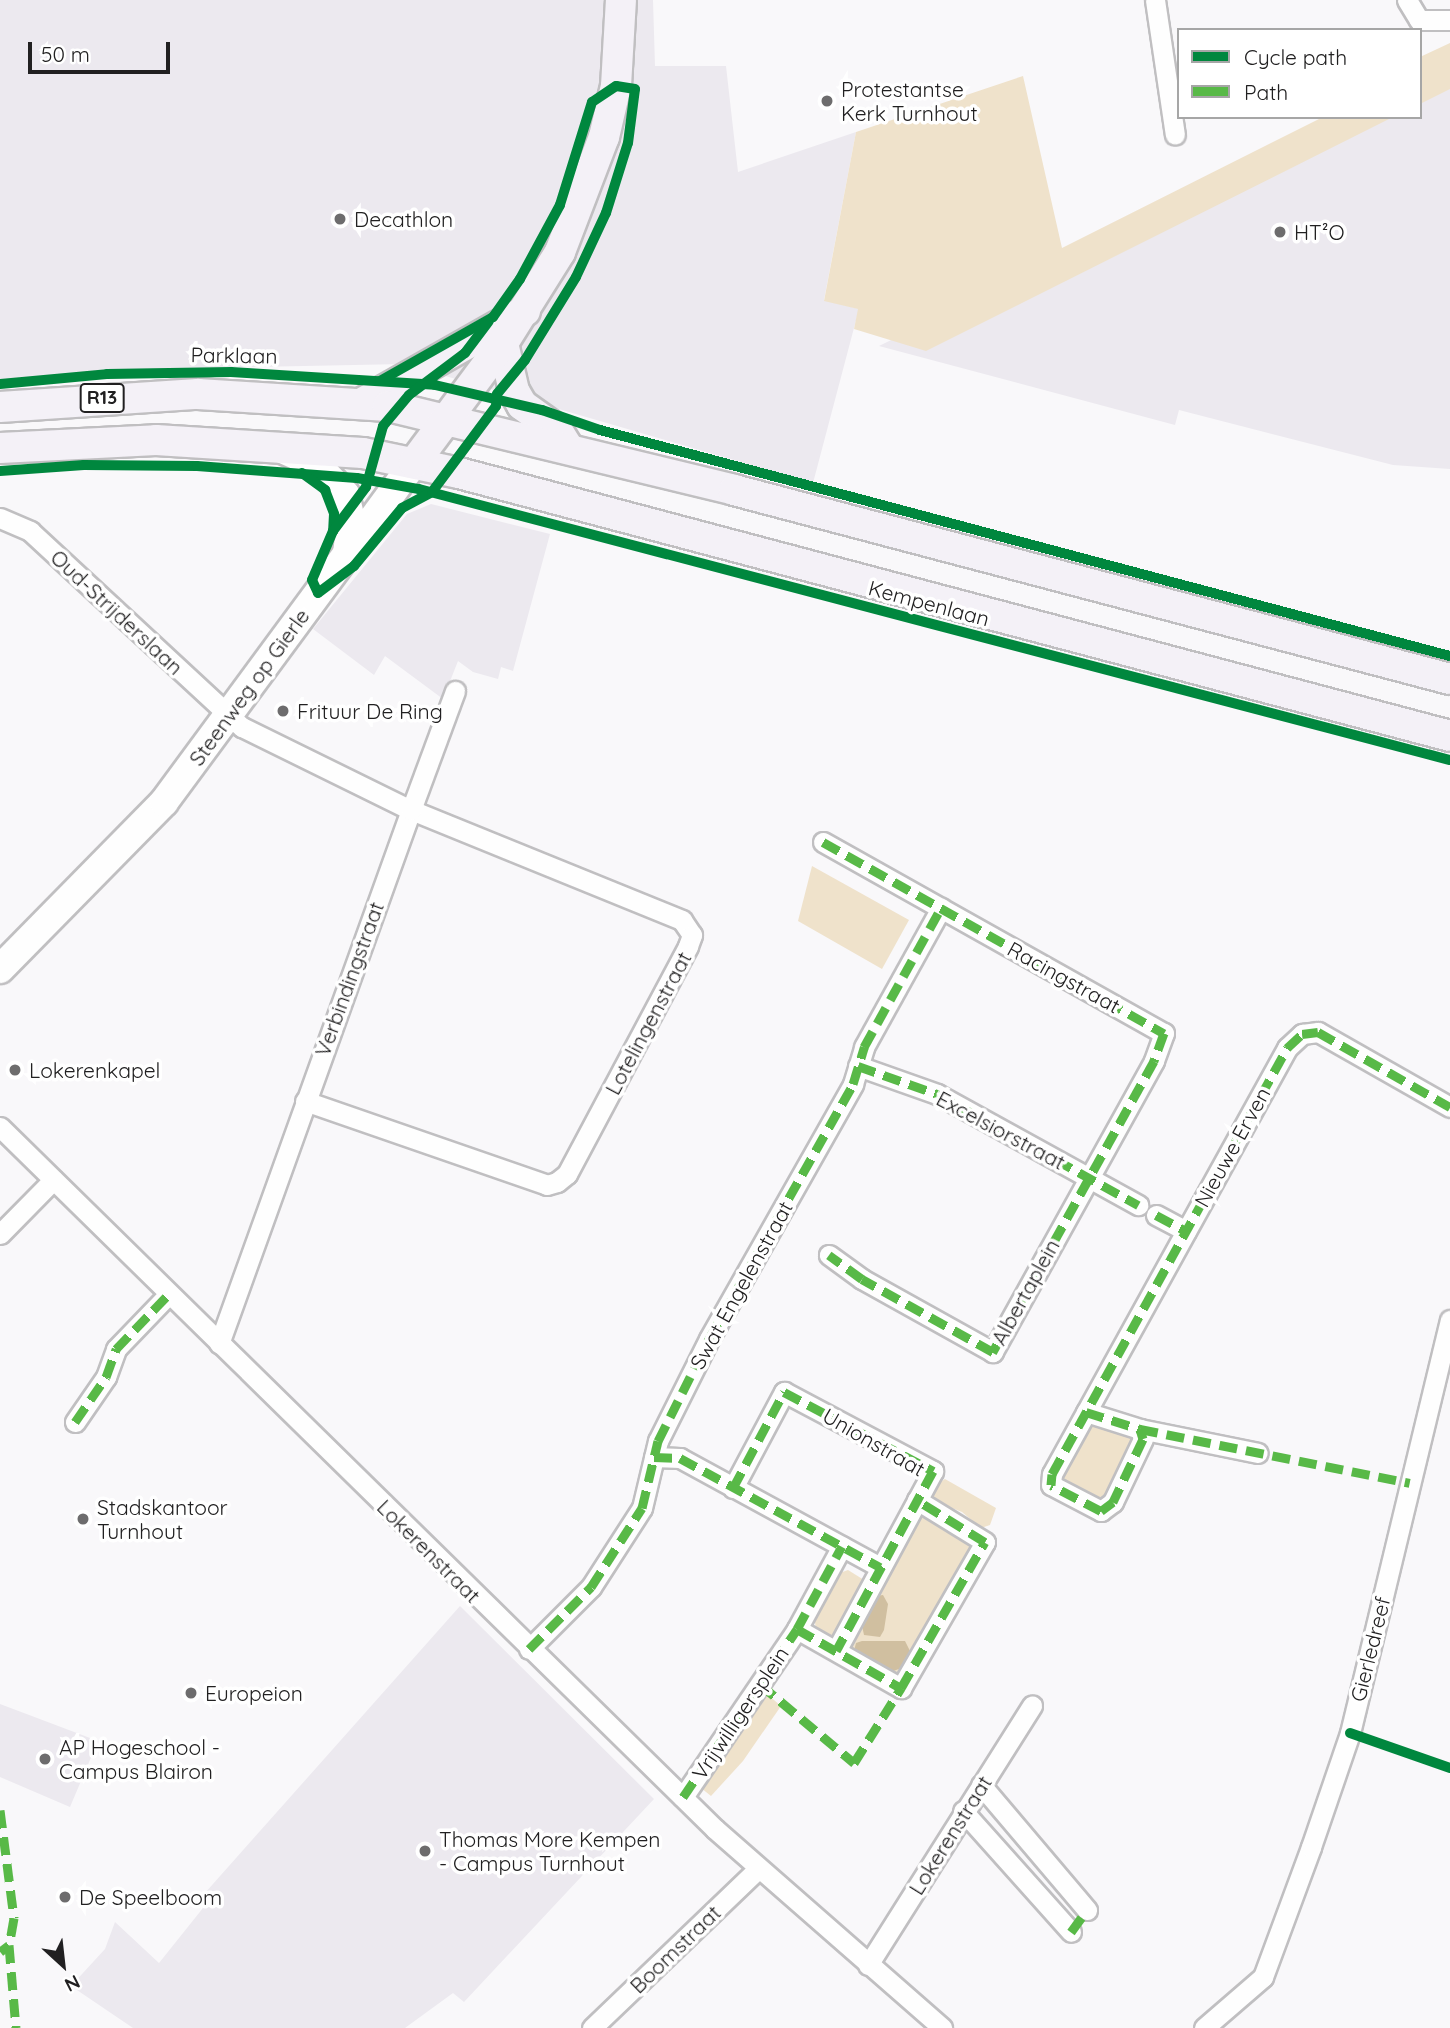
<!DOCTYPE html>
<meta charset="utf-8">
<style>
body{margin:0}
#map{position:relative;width:1450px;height:2028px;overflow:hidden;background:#f9f8fa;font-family:Quicksand,sans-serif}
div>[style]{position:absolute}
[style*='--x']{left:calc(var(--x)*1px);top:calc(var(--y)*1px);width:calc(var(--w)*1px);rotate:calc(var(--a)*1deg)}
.built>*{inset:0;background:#ece9ef}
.green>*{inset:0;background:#efe2cb}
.water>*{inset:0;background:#d0bfa0}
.roads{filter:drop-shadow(2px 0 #c0bfc1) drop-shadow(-2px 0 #c0bfc1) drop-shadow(0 2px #c0bfc1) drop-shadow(0 -2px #c0bfc1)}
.street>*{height:19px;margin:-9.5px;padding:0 9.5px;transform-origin:9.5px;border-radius:9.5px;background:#fefefe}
.secondary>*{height:28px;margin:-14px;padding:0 14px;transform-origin:14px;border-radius:14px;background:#fefefe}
.primary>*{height:30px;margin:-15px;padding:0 15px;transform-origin:15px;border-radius:15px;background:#f4f1f7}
.quiet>*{height:9px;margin-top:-4.5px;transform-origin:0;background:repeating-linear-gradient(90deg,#58b947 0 18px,transparent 0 27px)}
.cycleway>*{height:10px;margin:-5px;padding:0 5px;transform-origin:5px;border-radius:5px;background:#00873e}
.dots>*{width:19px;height:19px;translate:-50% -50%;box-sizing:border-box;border:4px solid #fff;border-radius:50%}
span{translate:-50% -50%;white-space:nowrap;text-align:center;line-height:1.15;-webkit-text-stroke:7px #fff;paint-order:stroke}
.shield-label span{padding:2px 5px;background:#fff;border:2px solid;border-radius:5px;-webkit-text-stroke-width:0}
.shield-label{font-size:19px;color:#212021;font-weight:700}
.poi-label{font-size:21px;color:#212021}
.left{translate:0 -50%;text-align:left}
.street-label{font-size:21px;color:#212021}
.legend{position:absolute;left:1177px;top:28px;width:245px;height:91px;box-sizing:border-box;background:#fff;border:2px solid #a6a6a6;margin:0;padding:9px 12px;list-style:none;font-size:21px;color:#212021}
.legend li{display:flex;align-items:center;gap:14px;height:35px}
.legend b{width:35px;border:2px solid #a6a6a6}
.north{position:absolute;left:28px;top:1930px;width:70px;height:70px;-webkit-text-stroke:5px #fff;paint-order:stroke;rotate:153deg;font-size:19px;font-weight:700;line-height:28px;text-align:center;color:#212021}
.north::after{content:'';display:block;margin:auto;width:24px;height:32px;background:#212021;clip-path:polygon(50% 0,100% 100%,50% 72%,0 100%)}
.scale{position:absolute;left:28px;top:42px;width:142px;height:32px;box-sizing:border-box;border:4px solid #212021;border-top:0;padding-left:9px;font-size:21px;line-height:24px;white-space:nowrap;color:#212021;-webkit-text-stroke:5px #fff;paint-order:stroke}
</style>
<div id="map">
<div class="built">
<i style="clip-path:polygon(0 0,653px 0,655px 66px,726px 66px,738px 172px,856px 132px,824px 300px,859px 309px,813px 483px,404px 364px,104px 370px,0 389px)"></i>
<i style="clip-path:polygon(1450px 65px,1450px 469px,1393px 465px,1179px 410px,1175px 425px,879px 346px,1343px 117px,1420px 117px,1420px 79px)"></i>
<i style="clip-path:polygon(431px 504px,550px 534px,513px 671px,501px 667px,498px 679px,473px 672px,458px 661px,443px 699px,385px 656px,374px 675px,313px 629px,407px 514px)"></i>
<i style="clip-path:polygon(460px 1606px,654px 1799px,464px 2002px,453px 1993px,405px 2028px,133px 2028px,71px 1986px,105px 1949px,115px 1922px,159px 1963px,203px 1908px,197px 1902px)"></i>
<i style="clip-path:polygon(0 1704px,98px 1741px,70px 1807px,0 1777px)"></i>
</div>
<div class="green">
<i style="clip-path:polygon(1450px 43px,1450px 89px,1420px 104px,1420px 57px)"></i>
<i style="clip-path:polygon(1023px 76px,1062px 248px,1323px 117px,1393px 117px,926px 351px,854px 329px,858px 309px,824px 301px,856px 132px)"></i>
<i style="clip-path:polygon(812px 866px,909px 920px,882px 969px,798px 921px)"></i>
<i style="clip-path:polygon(1086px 1412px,1140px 1429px,1107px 1507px,1051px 1485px)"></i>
<i style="clip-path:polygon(945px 1479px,996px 1508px,990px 1525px,981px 1528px,962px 1512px,931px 1500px,936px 1485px)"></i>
<i style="clip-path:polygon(926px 1516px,969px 1542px,970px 1547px,903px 1671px,896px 1674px,852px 1652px,848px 1646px,916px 1518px)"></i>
<i style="clip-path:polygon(848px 1570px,864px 1580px,840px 1635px,831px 1638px,816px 1631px,814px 1614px,837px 1574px)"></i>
<i style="clip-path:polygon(761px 1689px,781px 1706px,743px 1761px,711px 1796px,696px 1784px)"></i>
</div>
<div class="water">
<i style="clip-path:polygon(883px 1595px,888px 1604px,884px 1630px,880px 1637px,864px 1635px,861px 1621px,876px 1596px)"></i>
<i style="clip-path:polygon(862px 1641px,905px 1641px,911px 1653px,904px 1667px,891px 1672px,854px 1651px,856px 1643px)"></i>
</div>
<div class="roads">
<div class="street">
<i style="--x:1155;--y:0;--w:136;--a:81.6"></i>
<i style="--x:1407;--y:0;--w:23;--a:59"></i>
<i style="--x:1419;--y:20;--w:31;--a:0"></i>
<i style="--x:0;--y:518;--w:33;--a:23"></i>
<i style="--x:30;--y:531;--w:289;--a:42.8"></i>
<i style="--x:242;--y:727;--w:188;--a:26.2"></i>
<i style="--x:411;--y:810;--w:567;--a:109.78"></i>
<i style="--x:823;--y:842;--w:391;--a:29.3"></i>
<i style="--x:1164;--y:1033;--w:30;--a:110"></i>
<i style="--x:1154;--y:1061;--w:333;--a:119"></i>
<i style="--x:993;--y:1352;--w:150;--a:-150.9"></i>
<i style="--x:862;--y:1279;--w:41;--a:-144"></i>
<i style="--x:858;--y:1066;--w:84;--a:19.5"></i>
<i style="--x:937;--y:1094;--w:230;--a:28.9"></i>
<i style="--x:305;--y:1101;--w:256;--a:19.1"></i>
<i style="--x:547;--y:1185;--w:10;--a:-17"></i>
<i style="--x:557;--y:1182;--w:13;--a:-39"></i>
<i style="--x:567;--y:1174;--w:258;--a:-62"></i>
<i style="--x:688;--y:946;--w:12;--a:-70"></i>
<i style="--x:692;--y:935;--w:18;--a:-124"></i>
<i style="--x:682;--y:920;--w:292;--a:-157.9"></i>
<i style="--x:411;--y:810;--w:127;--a:-69.7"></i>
<i style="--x:0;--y:1127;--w:1002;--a:44.47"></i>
<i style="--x:715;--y:1829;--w:302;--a:41.2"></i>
<i style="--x:1156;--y:1215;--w:34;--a:28"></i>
<i style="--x:0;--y:1234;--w:76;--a:-45.5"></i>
<i style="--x:1086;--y:1412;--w:57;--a:17.5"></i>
<i style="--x:1140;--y:1429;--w:10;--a:73"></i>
<i style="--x:1143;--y:1439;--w:70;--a:115.5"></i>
<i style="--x:1113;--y:1502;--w:15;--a:143"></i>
<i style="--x:1101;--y:1511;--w:56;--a:-152.5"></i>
<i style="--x:1051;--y:1485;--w:11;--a:-85"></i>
<i style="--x:1052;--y:1474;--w:487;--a:-61.1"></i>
<i style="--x:1287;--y:1048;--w:21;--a:-43"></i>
<i style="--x:1302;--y:1034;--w:16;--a:-7"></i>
<i style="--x:1318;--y:1032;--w:152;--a:29.6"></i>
<i style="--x:75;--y:1422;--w:55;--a:-55.4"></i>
<i style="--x:106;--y:1377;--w:30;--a:-70"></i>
<i style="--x:116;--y:1349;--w:76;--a:-46.1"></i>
<i style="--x:1140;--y:1429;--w:120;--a:11.5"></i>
<i style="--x:654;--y:1457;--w:26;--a:2"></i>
<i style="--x:680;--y:1458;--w:228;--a:28.6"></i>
<i style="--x:733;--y:1488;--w:109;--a:-62"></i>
<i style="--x:784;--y:1392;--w:169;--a:27.9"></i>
<i style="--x:933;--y:1471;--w:204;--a:118.3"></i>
<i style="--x:797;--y:1629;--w:120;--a:29.6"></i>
<i style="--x:901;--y:1688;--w:168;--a:-60.1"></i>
<i style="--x:985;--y:1542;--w:80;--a:-148.3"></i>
<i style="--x:529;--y:1649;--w:88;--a:-45"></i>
<i style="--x:591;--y:1587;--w:94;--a:-57.2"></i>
<i style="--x:642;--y:1508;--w:69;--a:-76.6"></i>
<i style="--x:658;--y:1441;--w:114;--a:-63.4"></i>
<i style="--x:709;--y:1339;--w:293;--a:-60.5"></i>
<i style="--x:853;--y:1084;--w:39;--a:-73"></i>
<i style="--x:864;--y:1047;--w:159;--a:-61"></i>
<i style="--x:981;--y:1785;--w:164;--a:49.7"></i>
<i style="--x:683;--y:1797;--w:203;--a:-55.8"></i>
<i style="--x:797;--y:1629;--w:94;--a:-61.5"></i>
<i style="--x:963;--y:1811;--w:162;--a:48.2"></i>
<i style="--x:868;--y:1965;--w:307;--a:-57.7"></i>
<i style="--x:592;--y:2028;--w:230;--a:-43.8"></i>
<i style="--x:1204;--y:2028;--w:78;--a:-40.8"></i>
<i style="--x:1263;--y:1977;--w:139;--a:-69.7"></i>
<i style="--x:1311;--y:1847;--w:120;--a:-71.1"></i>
<i style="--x:1350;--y:1733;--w:425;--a:-76.4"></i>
</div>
<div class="secondary">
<i style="--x:282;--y:449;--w:37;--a:24"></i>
<i style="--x:316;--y:464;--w:42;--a:46"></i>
<i style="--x:345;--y:494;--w:28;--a:77"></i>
<i style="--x:351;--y:521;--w:31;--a:97"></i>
<i style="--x:0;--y:969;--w:234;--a:-45.5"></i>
<i style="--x:164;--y:802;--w:421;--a:-53.6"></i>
</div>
<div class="primary">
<i style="--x:503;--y:343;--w:49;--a:77.1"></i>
<i style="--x:514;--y:391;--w:16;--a:60"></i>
<i style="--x:522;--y:405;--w:43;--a:35.5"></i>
<i style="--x:557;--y:430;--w:22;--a:58"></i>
<i style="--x:364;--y:402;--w:185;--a:-29.5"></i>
<i style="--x:0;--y:407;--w:198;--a:-3.8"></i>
<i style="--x:198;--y:394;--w:190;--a:3.6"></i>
<i style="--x:388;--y:406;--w:356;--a:13.6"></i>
<i style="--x:734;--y:490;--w:741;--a:14.79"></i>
<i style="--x:0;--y:448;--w:156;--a:-2.9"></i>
<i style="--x:156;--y:440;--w:207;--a:3.6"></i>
<i style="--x:363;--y:453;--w:98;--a:11.8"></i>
<i style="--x:459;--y:473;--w:1025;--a:14.86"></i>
<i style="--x:414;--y:463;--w:149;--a:-53.4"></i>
<i style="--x:503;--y:343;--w:107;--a:-57.9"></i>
<i style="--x:560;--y:252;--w:123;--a:-69.1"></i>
<i style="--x:604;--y:137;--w:52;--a:-76.8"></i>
<i style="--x:616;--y:86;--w:86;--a:-86.7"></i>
</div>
</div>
<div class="quiet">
<i style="--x:823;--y:842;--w:391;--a:29.3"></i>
<i style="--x:1164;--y:1033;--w:30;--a:110"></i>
<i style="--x:1154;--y:1061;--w:333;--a:119"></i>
<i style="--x:993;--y:1352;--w:150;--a:-150.9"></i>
<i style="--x:862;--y:1279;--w:41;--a:-144"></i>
<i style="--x:858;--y:1066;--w:84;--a:19.5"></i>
<i style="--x:937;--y:1094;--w:230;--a:28.9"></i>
<i style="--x:1156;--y:1215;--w:34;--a:28"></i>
<i style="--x:1086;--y:1412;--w:57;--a:17.5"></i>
<i style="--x:1140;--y:1429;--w:10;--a:73"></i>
<i style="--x:1143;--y:1439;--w:70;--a:115.5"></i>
<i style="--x:1113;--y:1502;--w:15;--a:143"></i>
<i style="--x:1101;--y:1511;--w:56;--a:-152.5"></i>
<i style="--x:1051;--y:1485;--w:11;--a:-85"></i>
<i style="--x:1052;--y:1474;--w:487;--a:-61.1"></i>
<i style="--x:1287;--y:1048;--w:21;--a:-43"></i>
<i style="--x:1302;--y:1034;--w:16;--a:-7"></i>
<i style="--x:1318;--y:1032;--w:152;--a:29.6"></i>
<i style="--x:75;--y:1422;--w:55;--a:-55.4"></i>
<i style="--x:106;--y:1377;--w:30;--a:-70"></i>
<i style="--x:116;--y:1349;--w:76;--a:-46.1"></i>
<i style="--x:1140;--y:1429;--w:275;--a:11.3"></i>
<i style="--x:654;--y:1457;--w:26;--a:2"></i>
<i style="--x:680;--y:1458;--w:228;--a:28.6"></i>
<i style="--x:733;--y:1488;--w:109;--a:-62"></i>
<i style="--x:784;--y:1392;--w:169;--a:27.9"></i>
<i style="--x:933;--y:1471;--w:204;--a:118.3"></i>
<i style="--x:797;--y:1629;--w:120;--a:29.6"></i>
<i style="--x:901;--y:1688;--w:168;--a:-60.1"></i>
<i style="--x:985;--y:1542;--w:80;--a:-148.3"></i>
<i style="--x:529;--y:1649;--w:88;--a:-45"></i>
<i style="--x:591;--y:1587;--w:94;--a:-57.2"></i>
<i style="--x:642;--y:1508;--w:69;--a:-76.6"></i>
<i style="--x:658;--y:1441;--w:114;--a:-63.4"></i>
<i style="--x:709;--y:1339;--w:293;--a:-60.5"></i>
<i style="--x:853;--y:1084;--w:39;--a:-73"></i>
<i style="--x:864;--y:1047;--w:159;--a:-61"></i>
<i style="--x:760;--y:1684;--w:123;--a:40"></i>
<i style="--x:854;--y:1763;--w:89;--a:-57.9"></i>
<i style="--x:683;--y:1797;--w:203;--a:-55.8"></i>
<i style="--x:797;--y:1629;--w:94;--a:-61.5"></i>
<i style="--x:0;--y:1810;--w:109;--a:82.6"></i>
<i style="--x:14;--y:1918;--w:27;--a:100"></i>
<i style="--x:9;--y:1945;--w:11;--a:142"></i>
<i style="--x:1071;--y:1932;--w:27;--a:-54"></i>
<i style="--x:9;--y:1945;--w:83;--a:85.2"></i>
</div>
<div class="cycleway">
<i style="--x:0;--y:384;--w:107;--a:-5.3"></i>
<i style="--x:107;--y:374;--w:124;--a:-0.9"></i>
<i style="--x:231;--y:372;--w:204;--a:3.6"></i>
<i style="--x:435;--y:385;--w:110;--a:13.2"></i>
<i style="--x:542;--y:410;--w:61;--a:19"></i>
<i style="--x:600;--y:430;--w:880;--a:14.89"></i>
<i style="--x:0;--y:471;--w:84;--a:-4.1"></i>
<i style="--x:84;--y:465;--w:113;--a:0.5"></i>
<i style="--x:197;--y:466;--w:160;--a:4.3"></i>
<i style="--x:357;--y:478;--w:63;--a:10.1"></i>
<i style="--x:419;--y:489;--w:1066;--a:14.73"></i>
<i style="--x:302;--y:473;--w:29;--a:36"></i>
<i style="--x:325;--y:490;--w:26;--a:69"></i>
<i style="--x:334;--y:514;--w:17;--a:93"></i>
<i style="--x:333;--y:531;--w:53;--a:113.2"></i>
<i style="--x:312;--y:580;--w:14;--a:65"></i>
<i style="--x:318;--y:593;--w:45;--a:-36.9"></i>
<i style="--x:354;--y:566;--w:75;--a:-50.4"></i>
<i style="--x:402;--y:508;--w:34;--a:-28"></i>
<i style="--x:432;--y:492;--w:107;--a:-53.3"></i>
<i style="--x:496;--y:406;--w:12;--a:-85"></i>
<i style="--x:497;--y:394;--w:44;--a:-50.5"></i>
<i style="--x:525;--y:360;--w:97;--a:-58.4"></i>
<i style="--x:576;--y:277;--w:71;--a:-64.9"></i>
<i style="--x:606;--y:213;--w:73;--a:-72.6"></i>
<i style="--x:628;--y:143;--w:54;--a:-82.6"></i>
<i style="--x:635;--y:89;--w:19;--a:-171"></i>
<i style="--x:616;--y:86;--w:29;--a:146"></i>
<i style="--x:592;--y:102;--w:108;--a:107.3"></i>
<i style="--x:560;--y:205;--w:84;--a:118.4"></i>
<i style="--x:520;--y:279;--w:47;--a:125.4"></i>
<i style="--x:493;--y:317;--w:130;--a:150.5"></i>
<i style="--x:333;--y:531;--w:55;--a:-53.1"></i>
<i style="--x:366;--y:487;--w:63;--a:-74.4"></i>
<i style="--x:383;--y:426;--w:40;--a:-50"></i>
<i style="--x:409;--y:395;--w:70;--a:-36.9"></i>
<i style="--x:465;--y:353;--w:39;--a:-53"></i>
<i style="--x:1350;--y:1733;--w:106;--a:19.3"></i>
</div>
<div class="dots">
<i style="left:827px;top:101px;background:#6d6c6d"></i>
<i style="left:340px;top:219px;background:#6d6c6d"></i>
<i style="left:1280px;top:232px;background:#6d6c6d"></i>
<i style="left:283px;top:711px;background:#6d6c6d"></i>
<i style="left:15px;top:1070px;background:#6d6c6d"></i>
<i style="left:83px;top:1519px;background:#6d6c6d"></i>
<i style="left:191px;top:1693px;background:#6d6c6d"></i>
<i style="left:45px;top:1759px;background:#6d6c6d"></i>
<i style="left:425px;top:1851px;background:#6d6c6d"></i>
<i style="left:65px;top:1897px;background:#6d6c6d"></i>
</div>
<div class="shield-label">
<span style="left:102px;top:398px">R13</span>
</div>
<div class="poi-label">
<span class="left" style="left:841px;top:101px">Protestantse<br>Kerk Turnhout</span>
<span class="left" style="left:354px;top:219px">Decathlon</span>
<span class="left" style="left:1294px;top:232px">HT²O</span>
<span class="left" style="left:297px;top:711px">Frituur De Ring</span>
<span class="left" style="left:29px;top:1070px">Lokerenkapel</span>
<span class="left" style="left:97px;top:1519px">Stadskantoor<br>Turnhout</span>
<span class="left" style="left:205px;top:1693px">Europeion</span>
<span class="left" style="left:59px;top:1759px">AP Hogeschool -<br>Campus Blairon</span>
<span class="left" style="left:439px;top:1851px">Thomas More Kempen<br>- Campus Turnhout</span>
<span class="left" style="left:79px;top:1897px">De Speelboom</span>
</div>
<div class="street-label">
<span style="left:234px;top:355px;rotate:1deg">Parklaan</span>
<span style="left:929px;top:603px;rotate:15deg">Kempenlaan</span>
<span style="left:117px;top:612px;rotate:43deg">Oud-Strijderslaan</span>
<span style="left:249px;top:687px;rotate:-54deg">Steenweg op Gierle</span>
<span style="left:1064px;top:977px;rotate:29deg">Racingstraat</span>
<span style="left:349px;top:979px;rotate:-70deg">Verbindingstraat</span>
<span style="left:648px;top:1023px;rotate:-62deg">Lotelingenstraat</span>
<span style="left:1001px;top:1130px;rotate:28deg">Excelsiorstraat</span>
<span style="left:1232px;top:1147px;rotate:-61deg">Nieuwe Erven</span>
<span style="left:741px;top:1285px;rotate:-61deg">Swat Engelenstraat</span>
<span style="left:1025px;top:1292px;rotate:-61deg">Albertaplein</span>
<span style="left:874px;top:1442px;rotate:30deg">Unionstraat</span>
<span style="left:429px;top:1551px;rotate:45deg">Lokerenstraat</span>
<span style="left:1370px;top:1649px;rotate:-76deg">Gierledreef</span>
<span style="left:740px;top:1713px;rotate:-56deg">Vrijwilligersplein</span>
<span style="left:950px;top:1835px;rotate:-58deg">Lokerenstraat</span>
<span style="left:675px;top:1949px;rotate:-44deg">Boomstraat</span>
</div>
<ul class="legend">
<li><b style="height:9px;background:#00873e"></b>Cycle path</li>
<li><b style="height:9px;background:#58b947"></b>Path</li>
</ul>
<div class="north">N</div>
<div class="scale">50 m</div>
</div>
